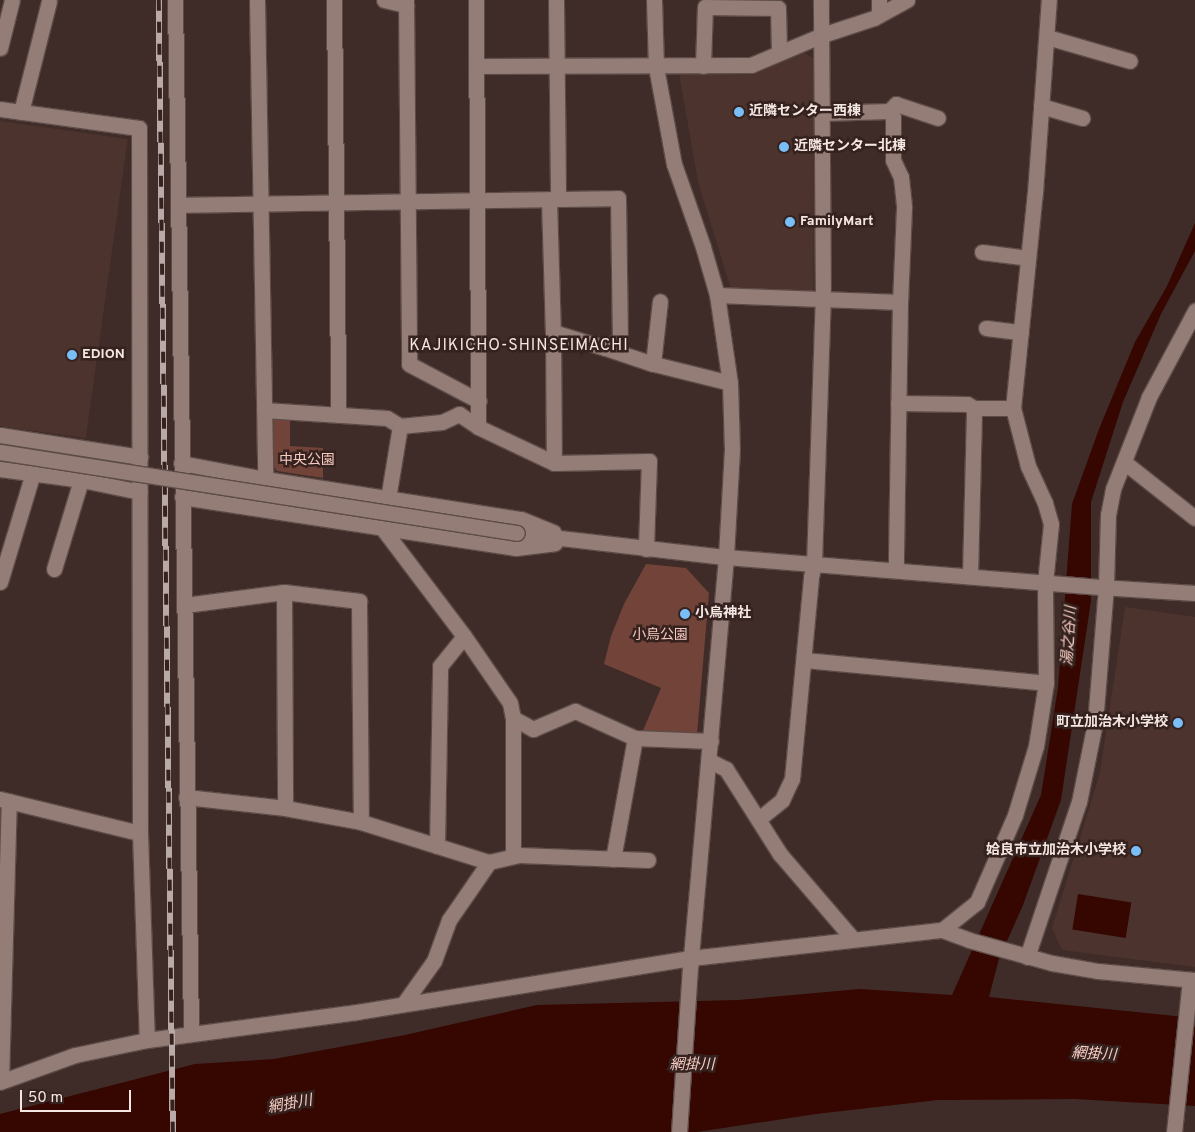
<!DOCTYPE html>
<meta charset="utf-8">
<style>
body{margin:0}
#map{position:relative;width:1195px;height:1132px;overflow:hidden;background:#3f2c28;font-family:Overpass,"Noto Sans JP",sans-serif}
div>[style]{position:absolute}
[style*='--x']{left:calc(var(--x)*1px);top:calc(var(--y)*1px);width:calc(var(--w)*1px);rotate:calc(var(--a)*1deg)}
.built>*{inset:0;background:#4d332d;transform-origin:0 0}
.green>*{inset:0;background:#724339}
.water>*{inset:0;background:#360601;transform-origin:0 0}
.roads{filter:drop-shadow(1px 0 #5c4b47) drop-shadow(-1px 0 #5c4b47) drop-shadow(0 1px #5c4b47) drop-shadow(0 -1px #5c4b47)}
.minor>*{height:15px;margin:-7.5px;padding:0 7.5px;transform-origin:7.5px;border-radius:7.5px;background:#947c77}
.rail>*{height:5.5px;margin-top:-2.75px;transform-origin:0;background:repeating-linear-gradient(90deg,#35221e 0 11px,#baaaa7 0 22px);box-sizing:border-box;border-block:1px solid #baaaa7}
.bridges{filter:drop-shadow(1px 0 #5c4b47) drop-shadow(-1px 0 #5c4b47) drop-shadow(0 1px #5c4b47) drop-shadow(0 -1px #5c4b47)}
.minor-bridge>*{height:15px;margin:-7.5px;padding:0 7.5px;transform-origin:7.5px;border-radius:7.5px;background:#947c77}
.dots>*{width:14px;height:14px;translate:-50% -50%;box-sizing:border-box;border:2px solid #35221e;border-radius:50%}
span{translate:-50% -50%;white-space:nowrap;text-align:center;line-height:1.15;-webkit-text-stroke:5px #35221e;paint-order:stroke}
.poi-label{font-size:14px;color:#f4e6e3;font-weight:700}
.left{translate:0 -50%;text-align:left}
.right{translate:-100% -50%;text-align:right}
.park-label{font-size:14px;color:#f5cac1}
.water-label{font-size:15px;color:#f8cec4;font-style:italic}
.quarter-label{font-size:16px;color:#f4e6e3;letter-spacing:1px}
.scale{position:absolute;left:20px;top:1090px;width:111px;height:22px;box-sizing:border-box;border:2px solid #f4e6e3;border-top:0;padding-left:6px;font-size:15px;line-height:18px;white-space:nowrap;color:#f4e6e3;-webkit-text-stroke:4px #35221e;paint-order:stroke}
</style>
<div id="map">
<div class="built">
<i style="clip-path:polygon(804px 53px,815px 59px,813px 292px,731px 289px,698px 182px,679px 73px,757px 73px)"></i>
<i style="left:0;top:121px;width:129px;height:302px;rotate:8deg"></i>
<i style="clip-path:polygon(1125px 607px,1195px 617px,1195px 967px,1062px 950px,1052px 928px,1100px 773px)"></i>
</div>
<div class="green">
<i style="clip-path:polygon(278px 416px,290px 417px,290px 446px,323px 448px,323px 478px,277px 471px,271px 463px,270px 424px)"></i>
<i style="clip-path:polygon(646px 564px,686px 568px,709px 593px,697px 734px,642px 733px,661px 688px,604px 664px,611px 636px,624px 604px)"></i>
</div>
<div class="water">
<i style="clip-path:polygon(1195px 223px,1195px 251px,1161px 314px,1123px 402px,1091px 502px,1091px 601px,1061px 800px,1023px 905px,999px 959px,989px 997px,1195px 1018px,1195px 1106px,1075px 1099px,938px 1100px,816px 1114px,697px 1132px,0 1132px,0 1114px,195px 1064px,274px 1059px,405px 1035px,537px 1005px,738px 1000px,860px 989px,952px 995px,1041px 795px,1058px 688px,1072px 504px,1099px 429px,1135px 342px,1167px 286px)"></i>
<i style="left:1078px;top:894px;width:54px;height:36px;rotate:9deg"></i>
</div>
<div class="roads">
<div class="minor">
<i style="--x:175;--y:0;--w:1034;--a:89.11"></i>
<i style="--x:257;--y:0;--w:479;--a:89"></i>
<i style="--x:265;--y:479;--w:30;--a:94"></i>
<i style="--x:334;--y:0;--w:415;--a:89.4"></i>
<i style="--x:384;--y:0;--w:23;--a:13"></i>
<i style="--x:406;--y:0;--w:364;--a:89.5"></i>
<i style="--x:409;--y:364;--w:79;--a:27.9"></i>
<i style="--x:476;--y:0;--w:427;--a:89.7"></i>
<i style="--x:556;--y:0;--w:199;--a:89.4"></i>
<i style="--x:654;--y:0;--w:67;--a:88.3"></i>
<i style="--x:656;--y:67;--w:99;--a:79.5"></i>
<i style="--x:674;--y:164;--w:88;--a:70.7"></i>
<i style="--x:703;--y:247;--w:50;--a:73.7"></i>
<i style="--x:717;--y:295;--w:89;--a:81.6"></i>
<i style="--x:730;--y:383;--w:66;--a:88.3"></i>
<i style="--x:732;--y:449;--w:108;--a:93.2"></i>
<i style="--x:726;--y:557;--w:412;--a:95"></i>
<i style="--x:690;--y:967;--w:165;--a:93.8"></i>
<i style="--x:879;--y:15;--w:15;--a:-90"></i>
<i style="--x:1047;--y:37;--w:86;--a:16.1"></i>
<i style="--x:0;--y:48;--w:49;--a:-76"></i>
<i style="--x:476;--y:66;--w:275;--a:-0.2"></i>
<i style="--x:751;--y:65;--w:77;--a:-22.9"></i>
<i style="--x:822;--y:35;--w:55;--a:-18.1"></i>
<i style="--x:874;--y:18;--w:38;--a:-29"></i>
<i style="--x:703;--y:66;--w:59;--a:-88.1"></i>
<i style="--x:705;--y:7;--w:73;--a:0.8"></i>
<i style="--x:778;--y:8;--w:44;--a:88.7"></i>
<i style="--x:1041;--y:106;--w:43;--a:16.3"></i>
<i style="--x:0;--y:109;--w:140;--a:7.8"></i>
<i style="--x:139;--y:128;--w:705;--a:89.92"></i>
<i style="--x:140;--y:833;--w:207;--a:88.1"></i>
<i style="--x:889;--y:111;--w:10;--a:-45"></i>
<i style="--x:896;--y:104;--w:44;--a:18.4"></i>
<i style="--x:21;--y:112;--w:114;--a:-75.8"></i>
<i style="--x:822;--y:113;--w:67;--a:-1.7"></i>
<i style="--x:889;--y:111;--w:7;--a:56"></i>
<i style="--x:893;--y:117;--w:43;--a:90"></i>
<i style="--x:893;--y:160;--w:19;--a:65"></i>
<i style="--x:901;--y:177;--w:31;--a:84"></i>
<i style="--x:904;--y:208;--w:94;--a:92.4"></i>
<i style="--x:900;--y:302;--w:268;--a:90.9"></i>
<i style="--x:549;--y:200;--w:132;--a:88.3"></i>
<i style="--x:553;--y:332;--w:131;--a:89.6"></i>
<i style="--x:178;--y:205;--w:440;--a:-0.9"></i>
<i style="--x:618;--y:198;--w:141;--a:89.2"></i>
<i style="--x:620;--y:339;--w:17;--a:149"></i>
<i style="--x:605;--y:348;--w:47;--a:18.4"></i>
<i style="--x:650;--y:363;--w:82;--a:14"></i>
<i style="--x:982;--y:252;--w:46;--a:7.4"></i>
<i style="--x:717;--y:295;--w:183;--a:2.2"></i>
<i style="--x:986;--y:328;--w:35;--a:7"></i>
<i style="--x:553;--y:332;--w:54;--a:17.1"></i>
<i style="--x:653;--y:364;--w:63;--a:-83.7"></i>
<i style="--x:898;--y:403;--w:69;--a:0.8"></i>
<i style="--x:967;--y:404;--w:8;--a:30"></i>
<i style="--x:974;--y:408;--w:39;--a:0"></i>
<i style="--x:264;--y:410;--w:123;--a:3.7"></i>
<i style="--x:387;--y:418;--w:15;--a:32"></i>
<i style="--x:400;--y:426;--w:42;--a:-5.4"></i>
<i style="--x:442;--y:422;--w:19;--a:-25"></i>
<i style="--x:459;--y:414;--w:23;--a:34"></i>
<i style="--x:478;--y:427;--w:84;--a:25.3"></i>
<i style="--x:554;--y:463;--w:95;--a:-1.2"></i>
<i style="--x:649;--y:461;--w:88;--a:92"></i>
<i style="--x:400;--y:426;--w:104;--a:99.4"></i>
<i style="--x:383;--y:529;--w:134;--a:52.9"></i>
<i style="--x:464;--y:636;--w:81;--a:55.5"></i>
<i style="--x:510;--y:703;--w:15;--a:79"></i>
<i style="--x:513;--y:718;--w:138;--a:90"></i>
<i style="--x:0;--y:435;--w:142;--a:8.9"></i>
<i style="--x:1124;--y:462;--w:90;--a:38.3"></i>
<i style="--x:181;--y:463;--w:86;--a:10.8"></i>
<i style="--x:265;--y:479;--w:259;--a:8.9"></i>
<i style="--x:521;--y:519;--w:35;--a:22"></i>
<i style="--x:0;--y:469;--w:83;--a:7.6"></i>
<i style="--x:82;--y:480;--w:59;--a:11.7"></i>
<i style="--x:182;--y:497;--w:338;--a:8.7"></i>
<i style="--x:516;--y:548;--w:39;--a:-7"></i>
<i style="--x:517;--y:533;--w:210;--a:6.6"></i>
<i style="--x:726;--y:557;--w:375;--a:4.6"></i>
<i style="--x:1100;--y:587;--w:95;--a:3.6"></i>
<i style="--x:54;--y:569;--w:103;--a:-73.1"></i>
<i style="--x:970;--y:576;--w:168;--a:-88.6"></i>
<i style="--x:0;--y:582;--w:114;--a:-73.2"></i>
<i style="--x:284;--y:592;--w:216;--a:89.7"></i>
<i style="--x:185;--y:605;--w:100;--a:-7.5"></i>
<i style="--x:284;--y:592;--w:76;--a:6.8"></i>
<i style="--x:359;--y:601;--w:221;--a:89.5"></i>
<i style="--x:804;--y:660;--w:243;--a:5.4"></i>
<i style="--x:513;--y:718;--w:23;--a:29"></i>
<i style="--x:533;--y:729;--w:46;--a:-23.2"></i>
<i style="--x:575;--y:711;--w:66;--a:24.2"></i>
<i style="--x:635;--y:738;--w:76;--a:2.3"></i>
<i style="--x:710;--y:761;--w:18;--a:27"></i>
<i style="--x:726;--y:769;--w:101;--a:57.6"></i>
<i style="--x:780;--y:854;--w:111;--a:49.4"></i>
<i style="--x:186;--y:797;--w:100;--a:6.3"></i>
<i style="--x:285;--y:808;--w:77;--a:10.4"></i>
<i style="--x:361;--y:822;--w:134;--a:17.4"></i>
<i style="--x:489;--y:862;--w:31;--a:-13"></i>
<i style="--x:519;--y:855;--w:129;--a:2.2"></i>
<i style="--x:0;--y:799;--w:144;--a:13.7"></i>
<i style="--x:760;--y:818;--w:28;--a:-39"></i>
<i style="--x:782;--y:800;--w:23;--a:-65"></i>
<i style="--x:792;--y:779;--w:203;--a:-84.6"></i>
<i style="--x:811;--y:577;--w:13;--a:-77"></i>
<i style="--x:814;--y:564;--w:265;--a:-88.1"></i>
<i style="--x:823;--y:299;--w:299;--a:-90.4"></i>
<i style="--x:437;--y:846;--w:180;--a:-89"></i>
<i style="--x:440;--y:666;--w:38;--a:-51"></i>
<i style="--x:613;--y:859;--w:123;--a:-79.7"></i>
<i style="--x:942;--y:930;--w:45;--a:-38.7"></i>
<i style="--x:977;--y:902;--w:95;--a:-66.4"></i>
<i style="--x:1015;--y:815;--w:72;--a:-73.1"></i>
<i style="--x:1036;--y:746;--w:64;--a:-81"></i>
<i style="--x:1046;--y:683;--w:100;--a:-90.6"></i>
<i style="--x:1045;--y:583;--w:59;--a:-84.2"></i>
<i style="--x:1051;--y:524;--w:22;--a:-106"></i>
<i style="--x:1045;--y:503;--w:41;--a:-114.7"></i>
<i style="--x:1028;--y:466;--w:60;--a:-104.5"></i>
<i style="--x:1013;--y:408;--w:216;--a:-84.2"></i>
<i style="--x:1035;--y:193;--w:194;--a:-85.9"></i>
<i style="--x:1027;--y:957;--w:163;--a:-71.5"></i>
<i style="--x:1079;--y:802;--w:81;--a:-78.6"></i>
<i style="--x:1095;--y:723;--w:137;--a:-85.4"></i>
<i style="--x:1106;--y:586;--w:71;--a:-88.4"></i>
<i style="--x:1108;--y:515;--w:26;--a:-79"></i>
<i style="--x:1113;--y:489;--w:99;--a:-68.6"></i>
<i style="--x:1149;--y:397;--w:98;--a:-61.9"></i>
<i style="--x:404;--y:1003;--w:52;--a:-54.5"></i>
<i style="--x:434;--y:961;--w:44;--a:-69.9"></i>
<i style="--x:449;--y:920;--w:70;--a:-55.4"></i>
<i style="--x:1;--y:1081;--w:280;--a:-88.4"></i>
<i style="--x:0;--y:1082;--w:80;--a:-19.8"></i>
<i style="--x:75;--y:1055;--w:74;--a:-11.8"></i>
<i style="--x:147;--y:1040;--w:212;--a:-7.6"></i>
<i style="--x:357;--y:1012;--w:338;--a:-9.2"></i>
<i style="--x:691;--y:958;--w:253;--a:-6.4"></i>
<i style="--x:942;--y:930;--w:29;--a:20"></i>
<i style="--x:969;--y:940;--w:86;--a:15.5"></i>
<i style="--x:1052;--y:963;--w:47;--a:9.9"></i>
<i style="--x:1098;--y:971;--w:97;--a:5.3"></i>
<i style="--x:1174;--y:1132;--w:153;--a:-84"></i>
</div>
</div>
<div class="rail">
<i style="--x:159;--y:0;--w:1132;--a:89.29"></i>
</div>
<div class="bridges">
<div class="minor-bridge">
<i style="--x:0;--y:452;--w:523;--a:8.9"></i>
</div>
</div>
<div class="dots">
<i style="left:739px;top:112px;background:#7abef8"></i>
<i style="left:784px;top:147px;background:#7abef8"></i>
<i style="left:790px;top:222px;background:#7abef8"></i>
<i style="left:72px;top:355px;background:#7abef8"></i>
<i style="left:685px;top:614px;background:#7abef8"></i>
<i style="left:1178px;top:723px;background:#7abef8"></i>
<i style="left:1136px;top:851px;background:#7abef8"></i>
</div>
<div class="poi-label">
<span class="left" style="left:749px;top:112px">近隣センター西棟</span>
<span class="left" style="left:794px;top:147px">近隣センター北棟</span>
<span class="left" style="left:800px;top:222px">FamilyMart</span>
<span class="left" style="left:82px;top:355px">EDION</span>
<span class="left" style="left:695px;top:614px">小烏神社</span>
<span class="right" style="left:1168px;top:723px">町立加治木小学校</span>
<span class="right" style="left:1126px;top:851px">姶良市立加治木小学校</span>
</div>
<div class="park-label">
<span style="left:307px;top:461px">中央公園</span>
<span style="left:660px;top:636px">小烏公園</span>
</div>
<div class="water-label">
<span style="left:1070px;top:636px;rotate:-86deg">湯之谷川</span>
<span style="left:1094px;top:1055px;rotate:3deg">網掛川</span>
<span style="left:692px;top:1066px">網掛川</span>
<span style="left:290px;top:1105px;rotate:-10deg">網掛川</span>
</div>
<div class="quarter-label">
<span style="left:519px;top:346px">KAJIKICHO-SHINSEIMACHI</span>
</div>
<div class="scale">50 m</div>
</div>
